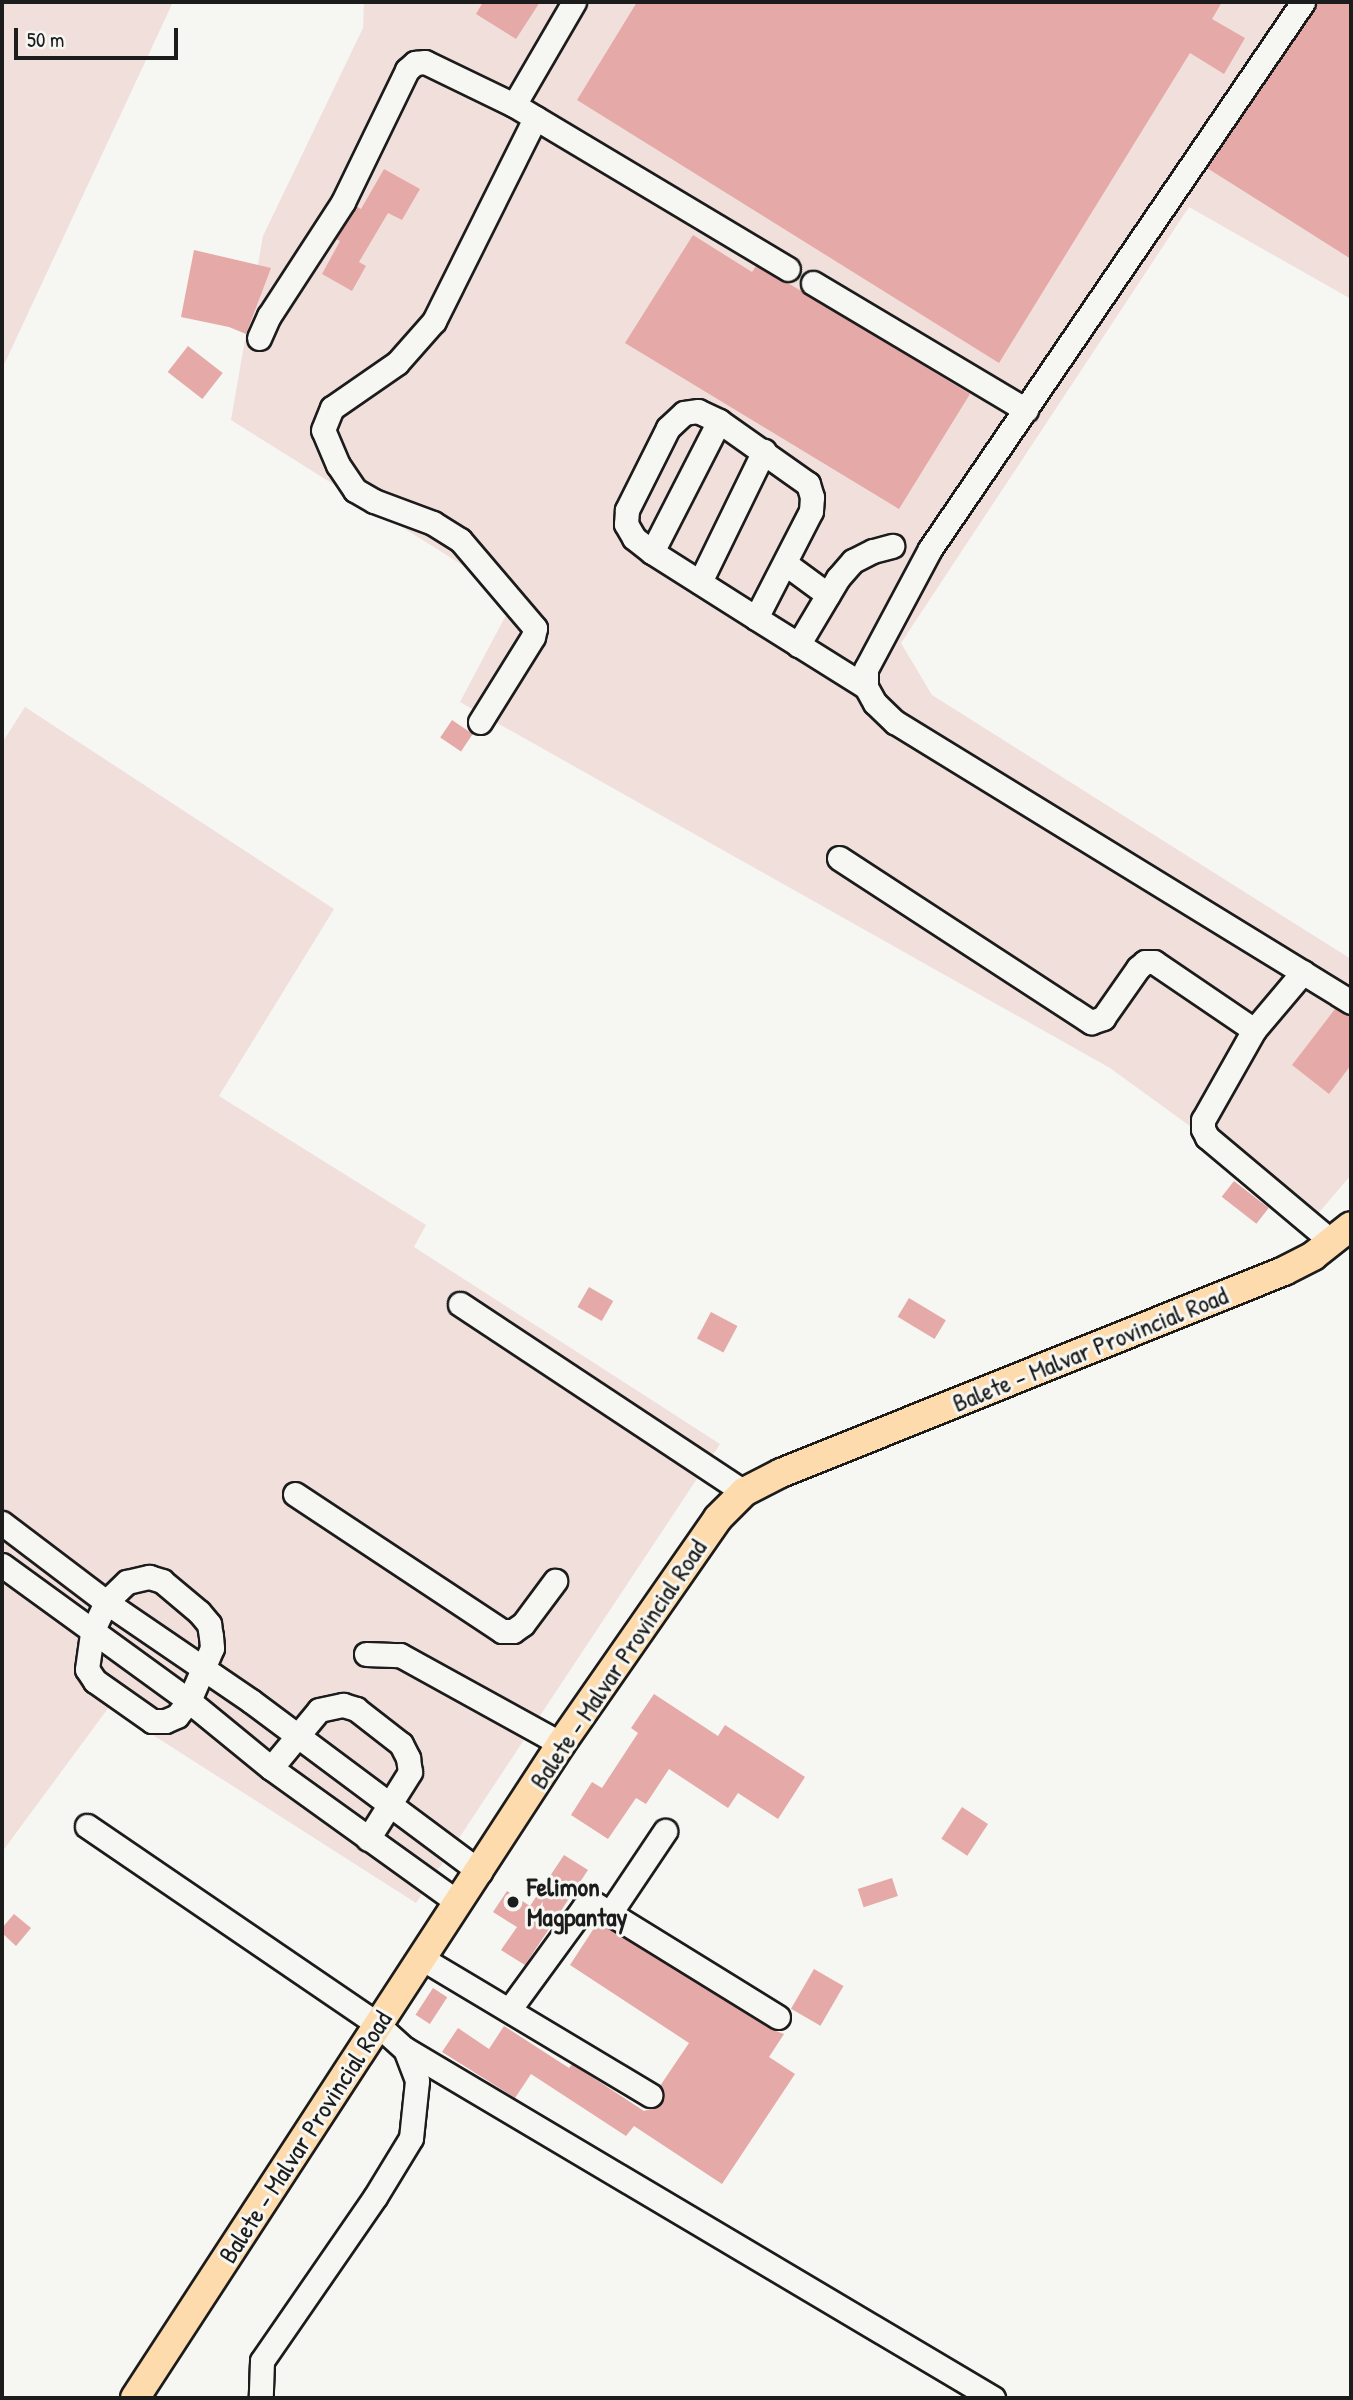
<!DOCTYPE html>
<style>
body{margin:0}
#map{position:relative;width:1353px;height:2400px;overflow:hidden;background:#f6f6f2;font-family:"Patrick Hand",sans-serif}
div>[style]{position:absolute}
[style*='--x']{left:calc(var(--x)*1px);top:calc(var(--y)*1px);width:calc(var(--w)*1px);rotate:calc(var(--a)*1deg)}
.built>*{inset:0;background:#f1dfdc}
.building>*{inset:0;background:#e5aaa7;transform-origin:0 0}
.roads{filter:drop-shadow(2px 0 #1c1c1c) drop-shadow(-2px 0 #1c1c1c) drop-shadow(0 2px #1c1c1c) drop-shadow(0 -2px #1c1c1c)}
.minor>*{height:23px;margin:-11.5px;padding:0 11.5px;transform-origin:11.5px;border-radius:11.5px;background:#f6f6f2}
.major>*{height:28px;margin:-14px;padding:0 14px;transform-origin:14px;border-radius:14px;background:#fedbac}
.dots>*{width:19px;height:19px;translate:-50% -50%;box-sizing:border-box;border:4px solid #f6f6f2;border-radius:50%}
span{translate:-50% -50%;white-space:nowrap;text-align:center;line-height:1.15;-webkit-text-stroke:6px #f6f6f2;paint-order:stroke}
.street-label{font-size:26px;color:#1c1c1c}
.poi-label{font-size:26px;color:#1c1c1c;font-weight:700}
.left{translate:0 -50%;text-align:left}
.frame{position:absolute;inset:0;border:4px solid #1c1c1c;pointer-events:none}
.scale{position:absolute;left:14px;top:28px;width:164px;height:32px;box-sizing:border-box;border:4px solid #1c1c1c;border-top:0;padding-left:9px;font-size:21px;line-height:24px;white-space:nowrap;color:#1c1c1c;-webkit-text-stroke:5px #f6f6f2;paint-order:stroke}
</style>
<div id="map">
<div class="built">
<i style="clip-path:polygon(2px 2px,173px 2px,2px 369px)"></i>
<i style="clip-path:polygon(364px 2px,1351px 2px,1351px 299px,1189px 207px,901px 643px,932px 695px,1351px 959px,1351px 1175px,1315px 1217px,1110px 1068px,460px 702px,515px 598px,231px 420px,263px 236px,363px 28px)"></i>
<i style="clip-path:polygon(25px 707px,334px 909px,219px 1096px,426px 1225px,414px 1247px,720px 1444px,416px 1903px,109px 1707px,2px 1852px,2px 743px)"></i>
</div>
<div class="building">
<i style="clip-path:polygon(483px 2px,540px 2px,516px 39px,476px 14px)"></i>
<i style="clip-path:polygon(637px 2px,1222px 2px,1212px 19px,1245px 38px,1224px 74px,1190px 53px,999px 363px,577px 100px)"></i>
<i style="clip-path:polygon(1317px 2px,1351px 2px,1351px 259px,1207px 168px,1315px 10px)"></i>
<i style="clip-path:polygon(384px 169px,420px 189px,402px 220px,388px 213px,359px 262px,366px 266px,352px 291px,322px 274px,340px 241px,336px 239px,356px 206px,361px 209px)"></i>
<i style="clip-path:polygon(693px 235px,752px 272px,756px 266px,788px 283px,970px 394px,899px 509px,625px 343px)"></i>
<i style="clip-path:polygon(194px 250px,271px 268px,246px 334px,229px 327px,181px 317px)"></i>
<i style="left:188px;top:346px;width:44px;height:33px;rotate:38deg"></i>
<i style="left:452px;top:720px;width:25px;height:21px;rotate:34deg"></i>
<i style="clip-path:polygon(1335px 1009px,1351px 1016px,1351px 1065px,1329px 1094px,1292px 1065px)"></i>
<i style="left:1234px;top:1181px;width:44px;height:20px;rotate:38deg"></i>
<i style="left:589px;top:1287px;width:28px;height:23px;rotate:30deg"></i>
<i style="left:909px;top:1298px;width:43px;height:22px;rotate:31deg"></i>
<i style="left:711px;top:1312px;width:30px;height:30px;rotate:28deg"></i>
<i style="clip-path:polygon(654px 1694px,718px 1736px,725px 1725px,805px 1777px,778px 1819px,738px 1793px,728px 1808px,669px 1769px,646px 1804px,636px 1798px,608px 1839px,571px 1815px,592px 1782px,602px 1788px,638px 1733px,631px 1728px)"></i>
<i style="left:962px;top:1807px;width:31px;height:38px;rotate:33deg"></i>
<i style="clip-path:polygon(564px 1855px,588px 1870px,525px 1965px,501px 1950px,517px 1927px,493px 1912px,507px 1891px,530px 1906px)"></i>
<i style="left:892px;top:1878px;width:19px;height:36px;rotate:72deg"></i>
<i style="clip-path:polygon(14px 1914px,31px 1928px,16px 1946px,2px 1933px,2px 1928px)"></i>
<i style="clip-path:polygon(598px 1922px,771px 2029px,784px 2034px,769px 2057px,795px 2074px,722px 2184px,634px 2126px,626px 2136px,531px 2074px,515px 2098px,442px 2052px,458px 2028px,489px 2049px,504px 2026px,569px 2068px,572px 2064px,644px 2111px,657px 2107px,664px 2096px,660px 2086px,689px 2043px,570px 1965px)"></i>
<i style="left:814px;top:1969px;width:34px;height:46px;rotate:30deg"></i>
<i style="left:433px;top:1988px;width:17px;height:32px;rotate:33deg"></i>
</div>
<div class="roads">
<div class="minor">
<i style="--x:574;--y:2;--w:119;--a:120.2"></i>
<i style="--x:514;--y:105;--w:319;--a:30.9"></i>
<i style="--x:1303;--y:2;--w:662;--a:124.29"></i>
<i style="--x:930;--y:549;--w:136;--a:118.1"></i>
<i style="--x:866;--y:669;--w:18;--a:90"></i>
<i style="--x:866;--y:687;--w:18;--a:61"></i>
<i style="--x:875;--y:703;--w:28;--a:44"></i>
<i style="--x:895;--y:722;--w:535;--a:31.55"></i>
<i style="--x:813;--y:283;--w:248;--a:30.8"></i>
<i style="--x:259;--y:338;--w:24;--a:-66"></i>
<i style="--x:269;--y:316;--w:136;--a:-57"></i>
<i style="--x:343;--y:202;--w:147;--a:-64.1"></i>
<i style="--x:407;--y:70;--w:11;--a:-41"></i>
<i style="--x:415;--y:63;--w:10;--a:-6"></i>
<i style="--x:425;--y:62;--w:99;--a:25.8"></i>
<i style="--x:652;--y:552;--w:147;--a:-62.9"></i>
<i style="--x:786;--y:564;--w:52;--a:36.4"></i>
<i style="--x:700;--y:582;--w:146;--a:-64"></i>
<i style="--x:756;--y:618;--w:120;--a:-62.8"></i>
<i style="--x:811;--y:511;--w:14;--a:-86"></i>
<i style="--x:812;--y:497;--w:14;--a:-107"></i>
<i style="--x:808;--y:484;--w:109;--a:-144.7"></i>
<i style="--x:719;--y:421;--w:23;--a:-155"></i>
<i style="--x:698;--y:411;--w:14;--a:172"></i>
<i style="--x:684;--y:413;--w:22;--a:137"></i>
<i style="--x:668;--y:428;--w:92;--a:116.6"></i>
<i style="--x:627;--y:510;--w:14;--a:94"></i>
<i style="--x:626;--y:524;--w:16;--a:60"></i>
<i style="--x:634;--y:538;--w:23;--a:38"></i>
<i style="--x:652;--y:552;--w:123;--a:32.4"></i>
<i style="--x:756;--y:618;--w:130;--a:32.1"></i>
<i style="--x:798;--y:645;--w:78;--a:-59.2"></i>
<i style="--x:838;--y:578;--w:23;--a:-49"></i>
<i style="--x:853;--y:561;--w:22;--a:-27"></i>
<i style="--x:873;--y:551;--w:20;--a:-15"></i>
<i style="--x:480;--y:722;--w:100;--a:-58.1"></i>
<i style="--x:533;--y:637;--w:9;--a:-77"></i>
<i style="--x:535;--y:628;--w:116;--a:-130.4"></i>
<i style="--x:460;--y:540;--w:32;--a:-148"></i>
<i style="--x:433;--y:523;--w:63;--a:-159.6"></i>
<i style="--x:374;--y:501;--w:22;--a:-150"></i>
<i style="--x:355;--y:490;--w:30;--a:-124"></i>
<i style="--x:338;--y:465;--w:38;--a:-113"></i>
<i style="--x:323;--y:430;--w:24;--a:-68"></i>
<i style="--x:332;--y:408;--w:79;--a:-34.7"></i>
<i style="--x:397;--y:363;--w:56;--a:-48.6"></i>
<i style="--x:434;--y:321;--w:227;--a:-63.5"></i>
<i style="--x:839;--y:858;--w:301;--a:33.1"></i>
<i style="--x:1091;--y:1022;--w:13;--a:-18"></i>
<i style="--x:1103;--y:1018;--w:61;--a:-55"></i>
<i style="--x:1138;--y:968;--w:9;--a:-41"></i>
<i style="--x:1145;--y:962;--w:9;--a:0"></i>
<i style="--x:1154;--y:962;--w:121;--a:34.2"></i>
<i style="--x:1303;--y:972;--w:76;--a:130.2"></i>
<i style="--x:1254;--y:1030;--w:103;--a:119.5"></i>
<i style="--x:1203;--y:1120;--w:9;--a:90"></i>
<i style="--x:1203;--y:1129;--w:9;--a:63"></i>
<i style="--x:1207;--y:1137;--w:163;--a:40"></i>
<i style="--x:460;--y:1304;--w:341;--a:33.5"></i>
<i style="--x:295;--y:1494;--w:248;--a:33.5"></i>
<i style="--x:502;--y:1631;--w:11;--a:0"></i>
<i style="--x:513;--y:1631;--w:12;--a:-35"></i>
<i style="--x:523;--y:1624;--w:54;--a:-53.3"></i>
<i style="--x:2;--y:1523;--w:131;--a:37.2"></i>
<i style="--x:106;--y:1602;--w:176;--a:34.3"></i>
<i style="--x:251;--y:1701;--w:286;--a:36.7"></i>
<i style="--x:2;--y:1565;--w:231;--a:36"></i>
<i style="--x:189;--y:1701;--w:106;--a:39.3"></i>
<i style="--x:271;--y:1768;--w:231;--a:35.7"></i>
<i style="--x:149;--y:1577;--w:14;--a:17"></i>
<i style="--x:162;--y:1581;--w:48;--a:40"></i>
<i style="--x:199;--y:1612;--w:16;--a:50"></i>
<i style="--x:209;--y:1624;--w:12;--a:81"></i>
<i style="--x:211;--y:1636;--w:12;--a:85"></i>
<i style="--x:212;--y:1648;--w:58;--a:113.5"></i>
<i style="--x:189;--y:1701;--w:19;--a:129"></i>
<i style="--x:177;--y:1716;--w:13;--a:157"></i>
<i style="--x:165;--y:1721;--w:13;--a:180"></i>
<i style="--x:152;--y:1721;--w:70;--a:-144.9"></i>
<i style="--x:95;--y:1681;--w:14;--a:-124"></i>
<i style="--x:87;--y:1669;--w:37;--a:-82"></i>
<i style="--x:92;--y:1632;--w:33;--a:-65"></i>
<i style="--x:106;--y:1602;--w:29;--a:-44"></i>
<i style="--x:127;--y:1582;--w:23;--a:-13"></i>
<i style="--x:366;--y:1654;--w:34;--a:2"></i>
<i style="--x:400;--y:1655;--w:184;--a:28.9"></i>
<i style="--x:271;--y:1768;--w:75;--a:-50.4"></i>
<i style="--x:319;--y:1710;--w:25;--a:-12"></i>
<i style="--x:343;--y:1705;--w:14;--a:17"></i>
<i style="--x:356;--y:1709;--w:57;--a:37.9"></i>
<i style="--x:401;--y:1744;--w:16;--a:63"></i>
<i style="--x:408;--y:1758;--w:14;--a:82"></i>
<i style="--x:410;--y:1772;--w:79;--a:122.1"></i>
<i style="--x:87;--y:1826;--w:351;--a:34.3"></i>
<i style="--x:377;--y:2024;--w:38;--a:42"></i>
<i style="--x:405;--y:2049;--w:34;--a:69"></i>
<i style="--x:417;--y:2081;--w:57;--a:96"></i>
<i style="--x:411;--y:2138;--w:69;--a:121.4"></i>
<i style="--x:375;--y:2197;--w:199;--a:124.6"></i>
<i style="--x:262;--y:2361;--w:37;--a:92"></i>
<i style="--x:610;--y:1913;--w:99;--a:-56.1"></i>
<i style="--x:423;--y:1959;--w:265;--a:30.9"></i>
<i style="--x:509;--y:2010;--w:127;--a:-53.9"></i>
<i style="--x:584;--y:1907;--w:11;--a:-15"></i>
<i style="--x:595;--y:1904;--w:215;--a:31.7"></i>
<i style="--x:405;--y:2049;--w:684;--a:30.69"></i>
</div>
<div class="major">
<i style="--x:135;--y:2398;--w:781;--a:-56.92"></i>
<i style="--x:561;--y:1744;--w:275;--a:-55.2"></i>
<i style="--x:718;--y:1518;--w:37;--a:-45"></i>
<i style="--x:744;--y:1492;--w:42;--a:-27.2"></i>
<i style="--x:781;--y:1473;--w:542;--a:-21.88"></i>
<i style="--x:1284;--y:1271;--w:33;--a:-27"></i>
<i style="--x:1313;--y:1256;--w:48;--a:-38.3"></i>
</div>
</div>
<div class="dots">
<i style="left:513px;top:1902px;background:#1c1c1c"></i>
</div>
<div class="street-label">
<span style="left:1090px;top:1349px;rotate:-22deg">Balete - Malvar Provincial Road</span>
<span style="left:618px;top:1664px;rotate:-56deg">Balete - Malvar Provincial Road</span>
<span style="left:305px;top:2137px;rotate:-57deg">Balete - Malvar Provincial Road</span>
</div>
<div class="poi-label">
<span class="left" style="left:527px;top:1902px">Felimon<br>Magpantay</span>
</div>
<div class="frame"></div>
<div class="scale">50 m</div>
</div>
